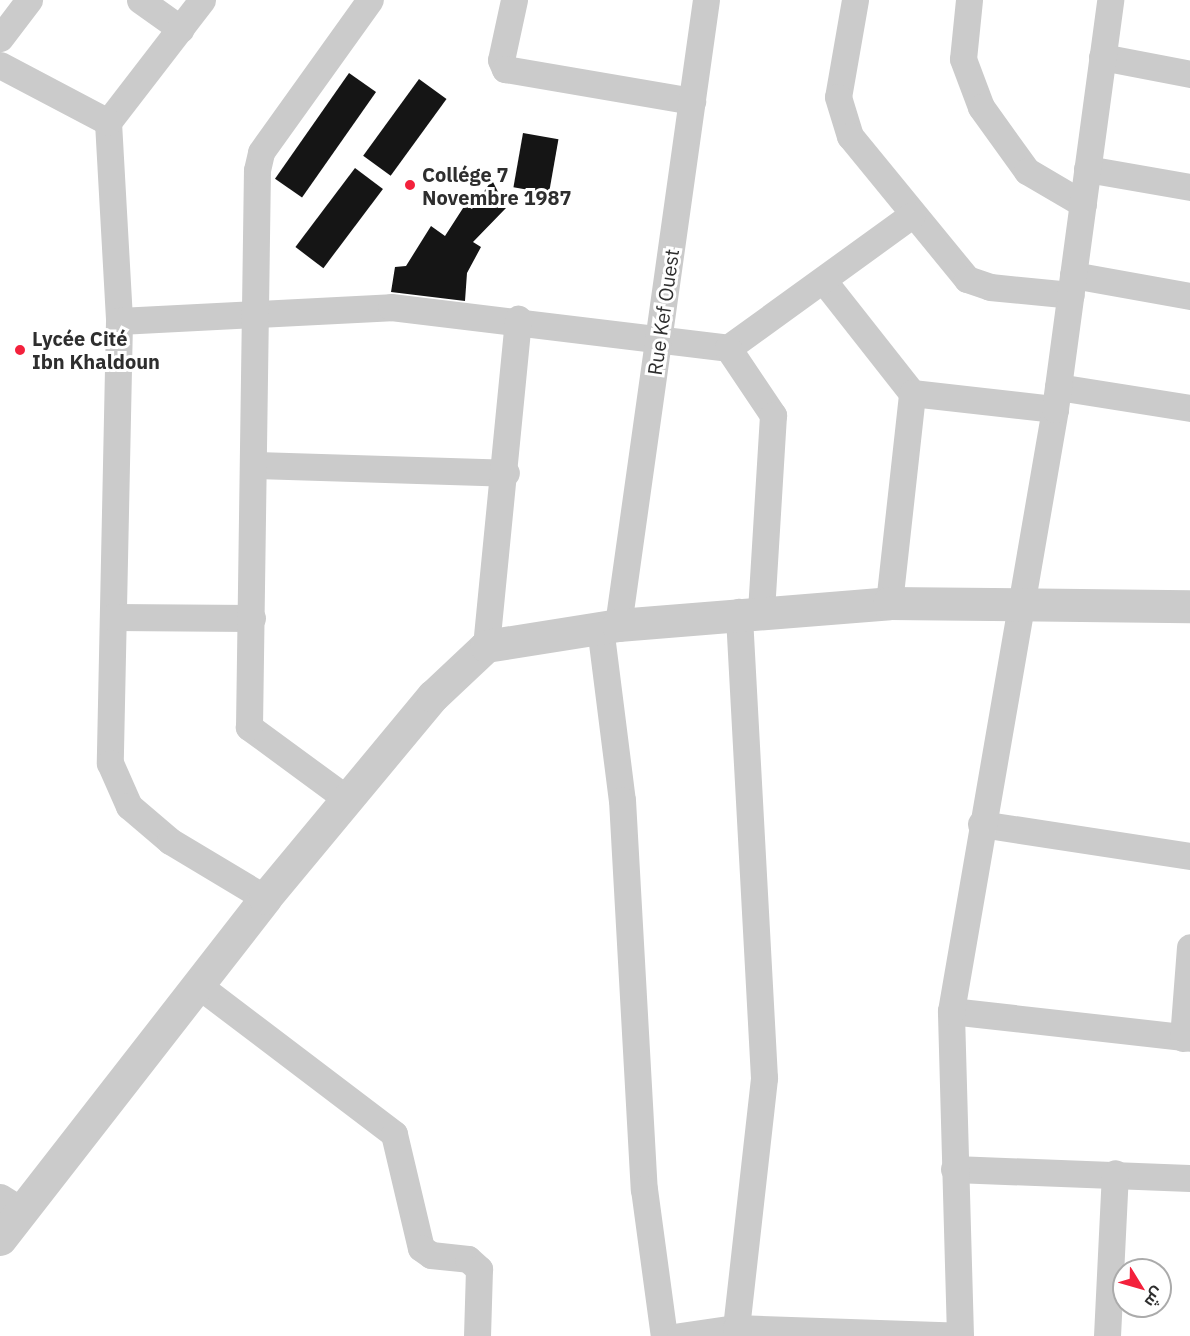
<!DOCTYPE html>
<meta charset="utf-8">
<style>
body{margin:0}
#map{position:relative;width:1190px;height:1336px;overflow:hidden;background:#fff;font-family:"IBM Plex Sans",Cairo,sans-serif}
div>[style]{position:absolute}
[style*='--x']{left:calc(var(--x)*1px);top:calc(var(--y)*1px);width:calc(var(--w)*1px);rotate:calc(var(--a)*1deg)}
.building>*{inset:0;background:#151515;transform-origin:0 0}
.minor>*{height:27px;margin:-13.5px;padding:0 13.5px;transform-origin:13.5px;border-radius:13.5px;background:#cbcbcb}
.tertiary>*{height:33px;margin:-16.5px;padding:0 16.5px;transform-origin:16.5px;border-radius:16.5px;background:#cbcbcb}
.dots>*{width:16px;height:16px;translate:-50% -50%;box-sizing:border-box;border:3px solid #fff;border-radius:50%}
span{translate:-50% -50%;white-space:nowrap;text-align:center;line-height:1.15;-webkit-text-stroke:6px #fff;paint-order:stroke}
.poi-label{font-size:20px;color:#2e2e2e;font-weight:700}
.left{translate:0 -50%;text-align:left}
.street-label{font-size:20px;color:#2e2e2e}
.north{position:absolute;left:1112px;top:1258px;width:60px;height:60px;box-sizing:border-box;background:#fff;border:2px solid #ababab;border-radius:50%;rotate:127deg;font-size:16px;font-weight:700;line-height:24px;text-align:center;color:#2e2e2e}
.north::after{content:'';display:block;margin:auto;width:21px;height:27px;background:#f3213c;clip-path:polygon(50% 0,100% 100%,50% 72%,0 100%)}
</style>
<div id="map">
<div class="building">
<i style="left:349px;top:73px;width:33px;height:129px;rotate:35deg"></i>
<i style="left:419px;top:79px;width:34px;height:95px;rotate:36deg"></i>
<i style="left:523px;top:133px;width:36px;height:55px;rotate:10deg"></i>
<i style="left:355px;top:168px;width:35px;height:99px;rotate:37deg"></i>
<i style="clip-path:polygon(492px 180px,506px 208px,473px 242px,481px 247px,467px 273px,465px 301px,391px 292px,395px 267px,406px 266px,431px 226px,445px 236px,465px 205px,472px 209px)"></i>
</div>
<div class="minor">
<i style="--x:140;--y:0;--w:50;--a:35.3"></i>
<i style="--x:202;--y:0;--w:154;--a:127.6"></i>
<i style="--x:108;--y:122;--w:199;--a:86.8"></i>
<i style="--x:119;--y:321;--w:442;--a:91.2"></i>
<i style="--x:110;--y:763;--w:47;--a:66.2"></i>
<i style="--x:129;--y:806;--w:54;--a:40.5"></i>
<i style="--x:170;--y:841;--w:111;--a:31"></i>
<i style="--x:514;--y:0;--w:61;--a:102.2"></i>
<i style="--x:501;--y:60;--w:10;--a:66"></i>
<i style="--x:505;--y:69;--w:190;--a:9.7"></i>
<i style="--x:855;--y:0;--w:98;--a:99.9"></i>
<i style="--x:838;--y:97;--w:41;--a:72.9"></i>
<i style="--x:850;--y:136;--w:185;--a:50.7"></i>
<i style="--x:967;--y:279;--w:24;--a:19"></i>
<i style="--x:990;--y:287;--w:81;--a:5.6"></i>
<i style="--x:969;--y:0;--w:59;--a:95.8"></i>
<i style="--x:963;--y:59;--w:51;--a:69.4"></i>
<i style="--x:981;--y:107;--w:79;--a:54.3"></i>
<i style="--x:1027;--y:171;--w:65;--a:30.5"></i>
<i style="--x:0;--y:38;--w:48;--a:-52.7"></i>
<i style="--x:1102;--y:57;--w:90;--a:10.9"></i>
<i style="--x:0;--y:65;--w:122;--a:27.8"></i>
<i style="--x:1087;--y:169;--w:105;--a:9.9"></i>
<i style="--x:1073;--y:275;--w:119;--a:10.2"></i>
<i style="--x:823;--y:280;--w:144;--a:51.8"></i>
<i style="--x:912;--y:393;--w:144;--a:6.4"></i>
<i style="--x:119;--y:321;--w:272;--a:-2.9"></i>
<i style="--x:391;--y:307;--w:339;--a:6.9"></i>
<i style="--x:728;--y:348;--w:227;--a:-35.9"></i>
<i style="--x:728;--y:348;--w:81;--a:56.1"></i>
<i style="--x:773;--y:415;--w:197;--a:93.5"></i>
<i style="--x:1058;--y:387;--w:134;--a:9"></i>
<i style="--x:256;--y:465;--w:250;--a:1.8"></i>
<i style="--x:889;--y:603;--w:211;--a:-83.7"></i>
<i style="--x:113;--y:617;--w:139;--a:0.4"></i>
<i style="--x:618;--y:625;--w:631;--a:-81.99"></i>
<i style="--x:600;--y:627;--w:174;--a:82.8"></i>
<i style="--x:622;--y:800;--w:390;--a:86.8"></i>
<i style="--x:644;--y:1189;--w:148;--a:82.3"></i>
<i style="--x:486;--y:646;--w:329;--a:-84.4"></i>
<i style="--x:347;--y:799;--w:122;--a:-143.7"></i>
<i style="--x:249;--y:727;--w:557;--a:-89.18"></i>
<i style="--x:257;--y:170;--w:18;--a:-77"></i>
<i style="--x:261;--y:152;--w:187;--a:-54.4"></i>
<i style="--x:981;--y:824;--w:211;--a:8.7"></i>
<i style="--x:198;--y:985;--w:246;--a:37.2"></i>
<i style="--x:394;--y:1134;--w:117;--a:76.7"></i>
<i style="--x:421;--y:1248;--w:12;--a:35"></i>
<i style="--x:431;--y:1255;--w:37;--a:6"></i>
<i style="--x:468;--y:1259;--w:15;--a:42"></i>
<i style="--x:479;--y:1269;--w:67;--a:91.7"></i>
<i style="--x:951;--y:1011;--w:241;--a:6.4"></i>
<i style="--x:1183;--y:1038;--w:91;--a:-85.6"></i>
<i style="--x:954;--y:1169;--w:236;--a:2.2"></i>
<i style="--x:0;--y:1197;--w:26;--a:32"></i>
<i style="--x:736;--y:1328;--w:252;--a:-83.6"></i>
<i style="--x:764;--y:1078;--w:467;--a:-93.1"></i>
<i style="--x:680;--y:1336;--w:57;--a:-8.1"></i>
<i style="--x:736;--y:1328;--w:224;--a:2"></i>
<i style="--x:960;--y:1336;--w:325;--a:-91.6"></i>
<i style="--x:951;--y:1011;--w:611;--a:-80.2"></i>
<i style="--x:1055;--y:409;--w:413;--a:-82.3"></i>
<i style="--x:1107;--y:1336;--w:163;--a:-87.2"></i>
</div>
<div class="tertiary">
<i style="--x:0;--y:1239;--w:432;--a:-52.1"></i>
<i style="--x:265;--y:898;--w:263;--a:-50.3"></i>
<i style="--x:433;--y:696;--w:73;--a:-43.3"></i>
<i style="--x:486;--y:646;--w:134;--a:-9"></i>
<i style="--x:618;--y:625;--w:272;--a:-4.6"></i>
<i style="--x:889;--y:603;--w:301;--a:0.6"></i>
</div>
<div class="dots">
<i style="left:410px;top:185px;background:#f3213c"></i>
<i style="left:20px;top:350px;background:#f3213c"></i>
</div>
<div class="poi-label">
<span class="left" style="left:422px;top:186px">Collége 7<br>Novembre 1987</span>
<span class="left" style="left:32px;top:350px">Lycée Cité<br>Ibn Khaldoun</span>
</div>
<div class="street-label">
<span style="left:663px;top:312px;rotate:-82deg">Rue Kef Ouest</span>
</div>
<div class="north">ش</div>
</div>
